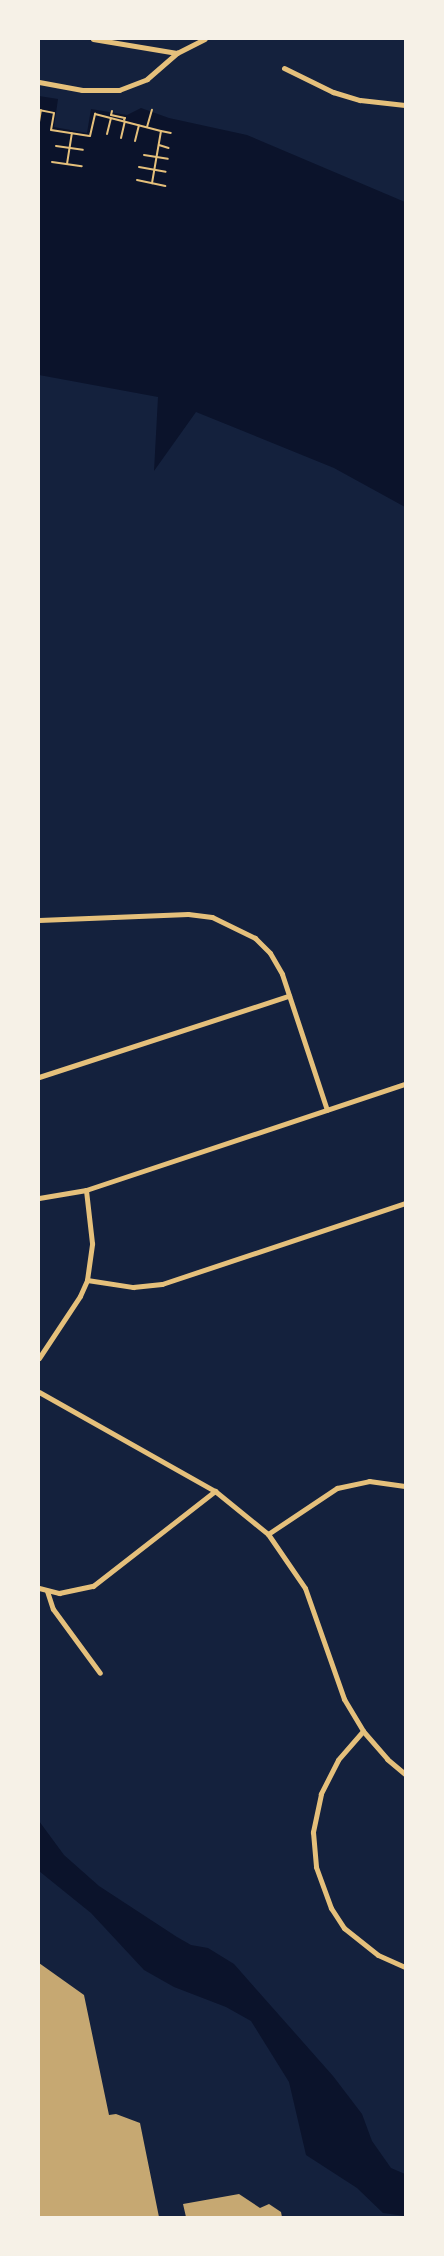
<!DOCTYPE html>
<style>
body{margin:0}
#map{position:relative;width:444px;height:2256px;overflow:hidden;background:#14213d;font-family:"IBM Plex Sans",sans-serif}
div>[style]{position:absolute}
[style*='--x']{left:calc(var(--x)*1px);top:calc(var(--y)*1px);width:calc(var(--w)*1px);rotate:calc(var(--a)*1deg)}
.water>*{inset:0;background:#0b132b}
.building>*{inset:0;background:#c6a872}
.path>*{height:2px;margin:-1px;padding:0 1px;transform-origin:1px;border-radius:1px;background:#e5c07b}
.minor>*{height:5px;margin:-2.5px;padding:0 2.5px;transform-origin:2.5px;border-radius:2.5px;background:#e5c07b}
span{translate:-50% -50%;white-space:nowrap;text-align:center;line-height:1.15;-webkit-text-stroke:4px #f6f1e7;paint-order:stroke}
.frame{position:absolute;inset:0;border:40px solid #f6f1e7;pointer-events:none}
</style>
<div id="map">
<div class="water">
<i style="clip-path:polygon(39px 96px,58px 99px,54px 127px,87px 133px,91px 109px,127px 115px,141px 108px,169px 118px,247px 135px,405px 202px,405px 507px,334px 468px,196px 412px,154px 471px,158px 397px,39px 375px)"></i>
<i style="clip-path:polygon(39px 1821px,64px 1855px,99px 1886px,177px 1937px,191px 1945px,208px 1948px,234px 1964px,333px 2076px,362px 2114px,372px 2141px,391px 2168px,405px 2174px,405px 2216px,383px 2213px,357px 2188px,306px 2155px,289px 2082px,251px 2021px,226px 2007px,174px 1987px,144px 1970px,91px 1913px,39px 1871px)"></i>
</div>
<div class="building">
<i style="clip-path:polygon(39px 1963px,84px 1995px,109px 2115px,116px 2114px,140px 2123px,159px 2217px,39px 2217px)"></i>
<i style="clip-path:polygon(239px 2194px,260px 2208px,269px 2204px,281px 2212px,282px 2217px,186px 2217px,183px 2204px)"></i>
</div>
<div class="path">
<i style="--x:39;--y:110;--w:15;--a:11"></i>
<i style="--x:54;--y:113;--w:17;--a:100"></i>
<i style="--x:51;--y:130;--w:39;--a:9"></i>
<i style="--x:90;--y:136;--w:23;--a:-77"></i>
<i style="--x:95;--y:114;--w:68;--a:14.4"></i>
<i style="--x:161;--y:131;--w:53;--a:99.8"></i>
<i style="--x:112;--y:111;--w:4;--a:104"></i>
<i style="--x:111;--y:115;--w:14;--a:12"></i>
<i style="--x:125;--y:118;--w:2;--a:117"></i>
<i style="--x:39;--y:122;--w:12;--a:-81"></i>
<i style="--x:147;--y:127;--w:18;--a:-74"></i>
<i style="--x:161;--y:131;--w:10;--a:11"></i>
<i style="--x:107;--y:134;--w:16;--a:-76"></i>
<i style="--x:121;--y:138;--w:17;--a:-77"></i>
<i style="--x:135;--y:141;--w:16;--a:-76"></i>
<i style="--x:159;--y:145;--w:10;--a:17"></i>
<i style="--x:56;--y:146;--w:27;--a:8"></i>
<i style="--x:144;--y:155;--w:24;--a:9"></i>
<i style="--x:52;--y:162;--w:30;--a:8"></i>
<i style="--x:67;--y:164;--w:31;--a:-81"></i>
<i style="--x:139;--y:167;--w:27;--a:10"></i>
<i style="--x:137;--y:180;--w:29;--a:12"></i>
</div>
<div class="minor">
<i style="--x:93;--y:39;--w:85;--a:9.5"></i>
<i style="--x:284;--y:68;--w:55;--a:26.1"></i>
<i style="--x:333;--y:92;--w:28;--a:17"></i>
<i style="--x:360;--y:100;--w:45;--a:6.3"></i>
<i style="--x:39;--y:82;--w:44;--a:10.5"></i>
<i style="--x:82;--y:90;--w:37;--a:0"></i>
<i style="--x:119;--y:90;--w:30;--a:-21"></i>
<i style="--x:147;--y:79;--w:40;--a:-41"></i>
<i style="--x:177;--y:53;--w:31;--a:-27"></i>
<i style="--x:39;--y:920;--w:149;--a:-2.3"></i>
<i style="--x:188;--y:914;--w:24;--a:7"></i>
<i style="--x:212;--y:917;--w:48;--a:26"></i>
<i style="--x:255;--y:938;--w:21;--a:45"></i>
<i style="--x:270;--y:953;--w:24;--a:60"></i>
<i style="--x:282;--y:974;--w:143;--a:71.7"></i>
<i style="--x:39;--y:1077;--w:263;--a:-18"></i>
<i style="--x:39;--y:1198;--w:48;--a:-9.7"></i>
<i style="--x:86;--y:1190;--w:336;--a:-18.4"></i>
<i style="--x:87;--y:1280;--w:47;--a:8.7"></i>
<i style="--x:133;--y:1287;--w:29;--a:-6"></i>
<i style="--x:162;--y:1284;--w:256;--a:-18.4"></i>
<i style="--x:39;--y:1358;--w:74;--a:-56.5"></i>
<i style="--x:80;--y:1296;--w:17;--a:-66"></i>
<i style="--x:87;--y:1280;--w:37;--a:-82"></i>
<i style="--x:92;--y:1243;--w:53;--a:-96.5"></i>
<i style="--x:39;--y:1392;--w:202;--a:29.4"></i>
<i style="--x:215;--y:1491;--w:68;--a:39.1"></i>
<i style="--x:268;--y:1534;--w:65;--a:55.6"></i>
<i style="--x:305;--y:1588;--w:118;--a:70.6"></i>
<i style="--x:344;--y:1699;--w:37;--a:59"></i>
<i style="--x:363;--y:1731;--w:37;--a:49"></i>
<i style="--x:387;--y:1759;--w:23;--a:40"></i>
<i style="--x:268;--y:1534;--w:83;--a:-33.7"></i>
<i style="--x:337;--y:1488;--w:33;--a:-12"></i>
<i style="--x:369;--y:1481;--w:36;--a:8"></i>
<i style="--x:39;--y:1588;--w:21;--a:14"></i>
<i style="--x:59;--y:1593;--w:35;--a:-12"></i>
<i style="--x:93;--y:1586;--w:155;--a:-37.9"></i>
<i style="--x:47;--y:1591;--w:19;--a:72"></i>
<i style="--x:53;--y:1609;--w:79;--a:53.7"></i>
<i style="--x:363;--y:1731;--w:38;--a:131"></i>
<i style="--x:338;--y:1760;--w:38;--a:117"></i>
<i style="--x:321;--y:1794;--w:39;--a:102"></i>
<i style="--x:313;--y:1832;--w:35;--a:85"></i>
<i style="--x:316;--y:1867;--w:44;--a:69.9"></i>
<i style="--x:331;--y:1908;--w:24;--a:57"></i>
<i style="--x:344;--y:1928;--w:43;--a:38.5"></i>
<i style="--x:378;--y:1955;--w:30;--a:24"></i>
</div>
<div class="frame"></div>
</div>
